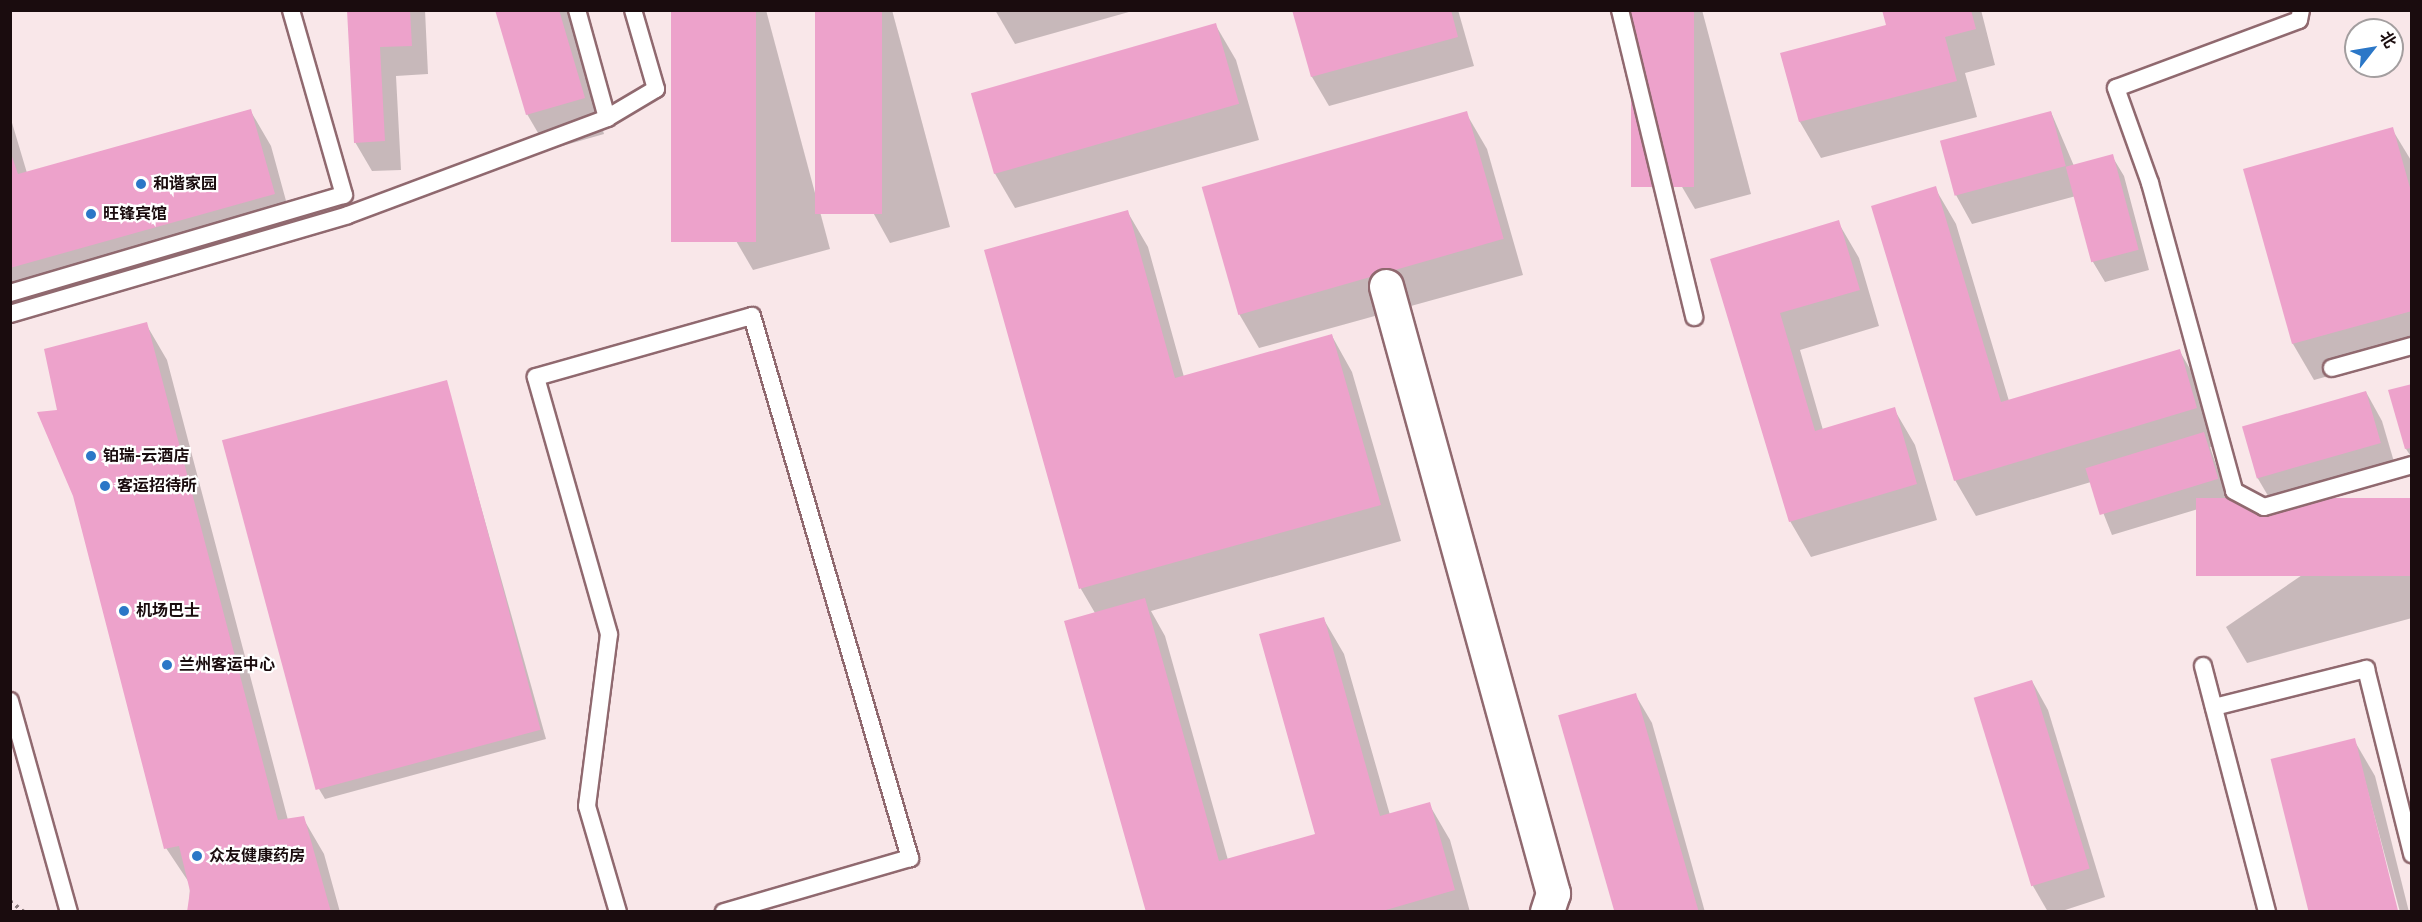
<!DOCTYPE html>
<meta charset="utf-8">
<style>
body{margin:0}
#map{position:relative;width:2422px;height:922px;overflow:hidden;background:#f9e7e9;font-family:Roboto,"Noto Sans SC",sans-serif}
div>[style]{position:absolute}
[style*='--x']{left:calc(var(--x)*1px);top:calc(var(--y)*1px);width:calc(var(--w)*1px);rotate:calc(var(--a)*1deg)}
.shadow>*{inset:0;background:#0003}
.building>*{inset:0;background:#eda2cb;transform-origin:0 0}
.path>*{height:4px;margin-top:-2px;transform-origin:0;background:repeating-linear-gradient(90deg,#8a7a7c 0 3px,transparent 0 7.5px)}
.roads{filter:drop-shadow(2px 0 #90696f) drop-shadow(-2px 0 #90696f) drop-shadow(0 2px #90696f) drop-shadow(0 -2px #90696f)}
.lane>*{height:16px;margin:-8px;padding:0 8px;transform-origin:8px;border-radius:8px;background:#fff}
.street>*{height:33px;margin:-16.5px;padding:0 16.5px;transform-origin:16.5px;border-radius:16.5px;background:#fff}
.dots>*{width:16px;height:16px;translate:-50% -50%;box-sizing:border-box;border:3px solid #fff;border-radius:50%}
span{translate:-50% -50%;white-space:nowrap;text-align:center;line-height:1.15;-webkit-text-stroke:4.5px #fff;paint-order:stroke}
.poi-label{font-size:16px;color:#1a0c0e;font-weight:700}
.left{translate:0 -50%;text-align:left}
.frame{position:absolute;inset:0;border:12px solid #1a0c0e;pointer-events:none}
.north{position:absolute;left:2344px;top:18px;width:60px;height:60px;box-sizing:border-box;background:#fff;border:2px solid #a39e9f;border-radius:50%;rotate:59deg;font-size:16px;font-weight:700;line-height:24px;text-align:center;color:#1a0c0e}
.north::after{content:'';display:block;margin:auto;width:21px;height:27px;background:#2b77c7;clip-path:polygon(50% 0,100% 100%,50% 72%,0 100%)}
</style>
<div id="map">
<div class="shadow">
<i style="clip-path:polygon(348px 10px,425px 10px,428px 74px,396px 76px,401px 170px,372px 171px,355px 142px)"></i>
<i style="clip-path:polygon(496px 10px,568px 10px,604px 134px,548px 150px,527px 114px)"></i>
<i style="clip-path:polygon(672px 10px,766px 10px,830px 249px,753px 270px,732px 234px)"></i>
<i style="clip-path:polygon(817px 10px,892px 10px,950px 227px,890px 243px,870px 207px)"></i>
<i style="clip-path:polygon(995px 10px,1136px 10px,1015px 44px)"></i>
<i style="clip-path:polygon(1294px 10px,1458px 10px,1474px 66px,1329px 106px,1312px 77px)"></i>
<i style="clip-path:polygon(1633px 10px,1702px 10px,1751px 194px,1695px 209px,1678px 180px)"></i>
<i style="clip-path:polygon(1884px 10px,1981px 10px,1995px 65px,1965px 73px,1977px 117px,1821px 158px,1800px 122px,1781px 54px,1888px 26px)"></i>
<i style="clip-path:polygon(1215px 24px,1236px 60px,1259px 140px,1015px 208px,994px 172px)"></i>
<i style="clip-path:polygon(250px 110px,271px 146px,294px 230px,10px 310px,10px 116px,27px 173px)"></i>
<i style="clip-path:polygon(2051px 112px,2074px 166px,2112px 156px,2124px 176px,2149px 270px,2105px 282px,2093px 262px,2076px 196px,1972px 224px,1956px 195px)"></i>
<i style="clip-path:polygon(1466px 113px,1487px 149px,1523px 275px,1259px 348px,1238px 312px)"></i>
<i style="clip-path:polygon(2392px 129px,2412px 162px,2412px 353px,2314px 380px,2293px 344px,2245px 170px)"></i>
<i style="clip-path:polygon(1935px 188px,1956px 224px,2009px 401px,2179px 350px,2200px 386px,2217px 445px,2210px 447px,2228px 500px,2112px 535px,2091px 482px,1976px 516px,1955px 480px)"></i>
<i style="clip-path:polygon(1127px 211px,1148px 247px,1184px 377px,1332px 336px,1352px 372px,1401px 541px,1151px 611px,1165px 636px,1228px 860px,1317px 835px,1323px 618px,1344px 654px,1390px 815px,1429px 804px,1450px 840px,1470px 912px,1147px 912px,1095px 613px,1081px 589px,986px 251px)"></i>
<i style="clip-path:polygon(1838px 222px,1859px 258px,1879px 326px,1800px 350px,1823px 430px,1894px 409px,1915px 445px,1937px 520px,1811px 557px,1790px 521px,1712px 260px)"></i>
<i style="clip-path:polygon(146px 324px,167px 360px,288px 820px,303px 818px,324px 854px,340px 912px,189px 912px,190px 884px,166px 848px,59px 411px)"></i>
<i style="clip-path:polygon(446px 382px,546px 739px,325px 799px,319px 789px)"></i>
<i style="clip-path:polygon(2412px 385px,2412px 458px,2406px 449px)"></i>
<i style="clip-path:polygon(2366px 392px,2382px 421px,2397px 472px,2274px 506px,2257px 477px)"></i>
<i style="clip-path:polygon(2412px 500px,2412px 618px,2247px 663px,2226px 627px)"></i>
<i style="clip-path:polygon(2032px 681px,2048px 710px,2105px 897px,2059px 912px,2048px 912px,2033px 886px)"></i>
<i style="clip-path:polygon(1635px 694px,1652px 723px,1705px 912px,1615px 912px)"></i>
<i style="clip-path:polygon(2354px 740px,2375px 776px,2409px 912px,2400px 912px)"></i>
</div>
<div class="building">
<i style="clip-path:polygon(347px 10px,410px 10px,412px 46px,380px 47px,385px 141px,354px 143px)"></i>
<i style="clip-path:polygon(495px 10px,559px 10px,585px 98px,526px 115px)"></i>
<i style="left:671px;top:10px;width:85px;height:232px"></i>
<i style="left:815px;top:10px;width:67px;height:204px"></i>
<i style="clip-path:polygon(1292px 10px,1451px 10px,1458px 37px,1311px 77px)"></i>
<i style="left:1631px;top:10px;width:63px;height:177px"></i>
<i style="clip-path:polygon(1882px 10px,1971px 10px,1976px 29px,1945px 37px,1957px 81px,1799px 122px,1780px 53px,1886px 25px)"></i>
<i style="left:1216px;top:23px;width:84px;height:255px;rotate:74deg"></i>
<i style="clip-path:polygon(251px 109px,275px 194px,10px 268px,10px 151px,18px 174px)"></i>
<i style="left:1467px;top:111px;width:133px;height:276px;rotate:74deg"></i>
<i style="left:2051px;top:111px;width:57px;height:115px;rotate:75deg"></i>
<i style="clip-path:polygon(2393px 127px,2412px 195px,2412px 311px,2292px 344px,2243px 169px)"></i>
<i style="left:2113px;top:154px;width:99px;height:49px;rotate:75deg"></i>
<i style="clip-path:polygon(1936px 186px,2001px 402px,2180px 349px,2197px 408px,1954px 481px,1871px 206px)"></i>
<i style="clip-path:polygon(1128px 210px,1175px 378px,1332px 334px,1381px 505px,1079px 589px,984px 250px)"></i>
<i style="clip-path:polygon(1839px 220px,1860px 290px,1780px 313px,1815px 431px,1895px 407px,1917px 484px,1789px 522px,1710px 259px)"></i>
<i style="clip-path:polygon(147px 322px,278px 820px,304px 816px,331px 912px,187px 912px,190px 891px,179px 846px,164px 849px,73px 496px,37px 412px,57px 410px,44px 349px)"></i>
<i style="left:447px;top:380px;width:362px;height:233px;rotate:75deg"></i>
<i style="clip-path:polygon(2412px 384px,2412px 448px,2405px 449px,2388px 390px)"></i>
<i style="left:2366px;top:391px;width:54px;height:129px;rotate:74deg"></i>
<i style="left:2204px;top:432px;width:49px;height:124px;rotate:73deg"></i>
<i style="left:2412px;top:498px;width:78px;height:216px;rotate:90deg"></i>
<i style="clip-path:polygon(1145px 598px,1219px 861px,1315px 834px,1259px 634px,1324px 617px,1380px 816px,1430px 802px,1455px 890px,1379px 912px,1146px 912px,1064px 621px)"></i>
<i style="left:2032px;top:680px;width:197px;height:61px;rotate:73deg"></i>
<i style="left:1636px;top:693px;width:227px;height:81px;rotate:74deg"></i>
<i style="left:2355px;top:738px;width:179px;height:87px;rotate:76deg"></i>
</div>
<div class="path">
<i style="--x:10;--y:901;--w:18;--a:38"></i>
</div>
<div class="roads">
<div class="lane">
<i style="--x:1620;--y:10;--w:316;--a:76.4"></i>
<i style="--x:2301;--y:10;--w:10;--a:101"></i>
<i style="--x:2299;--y:20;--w:195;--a:159.6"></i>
<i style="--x:2116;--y:88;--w:101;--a:70.3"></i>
<i style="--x:2150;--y:183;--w:319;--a:74.7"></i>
<i style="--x:2234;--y:491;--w:34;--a:28"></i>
<i style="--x:2264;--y:507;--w:154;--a:-15.8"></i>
<i style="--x:607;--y:118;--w:57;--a:-30.6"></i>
<i style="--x:656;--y:89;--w:82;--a:-106.2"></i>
<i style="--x:10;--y:293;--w:348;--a:-16.4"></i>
<i style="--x:344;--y:195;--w:192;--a:-106"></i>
<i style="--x:10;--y:314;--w:352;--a:-16.3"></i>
<i style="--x:348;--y:215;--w:277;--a:-20.5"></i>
<i style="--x:607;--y:118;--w:112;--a:-105.5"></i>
<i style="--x:2332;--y:368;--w:83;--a:-15.4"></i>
<i style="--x:2203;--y:666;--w:254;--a:75.4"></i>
<i style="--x:10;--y:701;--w:219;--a:74.4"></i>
<i style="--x:2214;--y:707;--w:157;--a:-14"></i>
<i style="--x:2366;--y:669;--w:191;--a:76"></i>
<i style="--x:618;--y:912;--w:110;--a:-106.3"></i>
<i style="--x:587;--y:806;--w:173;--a:-82.7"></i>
<i style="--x:609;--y:634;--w:267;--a:-105.9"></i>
<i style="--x:536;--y:377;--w:224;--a:-15.8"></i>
<i style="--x:752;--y:316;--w:565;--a:73.75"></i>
<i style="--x:910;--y:858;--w:194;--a:163.8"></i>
</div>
<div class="street">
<i style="--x:1386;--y:286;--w:630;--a:74.62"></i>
<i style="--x:1553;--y:893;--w:20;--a:108"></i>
</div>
</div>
<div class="dots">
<i style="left:141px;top:184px;background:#2b77c7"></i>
<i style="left:91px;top:214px;background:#2b77c7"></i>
<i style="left:91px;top:456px;background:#2b77c7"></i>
<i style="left:105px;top:486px;background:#2b77c7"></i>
<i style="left:124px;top:611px;background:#2b77c7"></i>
<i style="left:167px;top:665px;background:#2b77c7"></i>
<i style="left:197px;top:856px;background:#2b77c7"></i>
</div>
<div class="poi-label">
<span class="left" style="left:153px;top:184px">和谐家园</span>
<span class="left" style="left:103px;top:214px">旺锋宾馆</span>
<span class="left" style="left:103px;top:456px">铂瑞-云酒店</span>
<span class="left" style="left:117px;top:486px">客运招待所</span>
<span class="left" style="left:136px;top:611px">机场巴士</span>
<span class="left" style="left:179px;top:665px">兰州客运中心</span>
<span class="left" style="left:209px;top:856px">众友健康药房</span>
</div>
<div class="frame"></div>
<div class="north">北</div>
</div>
